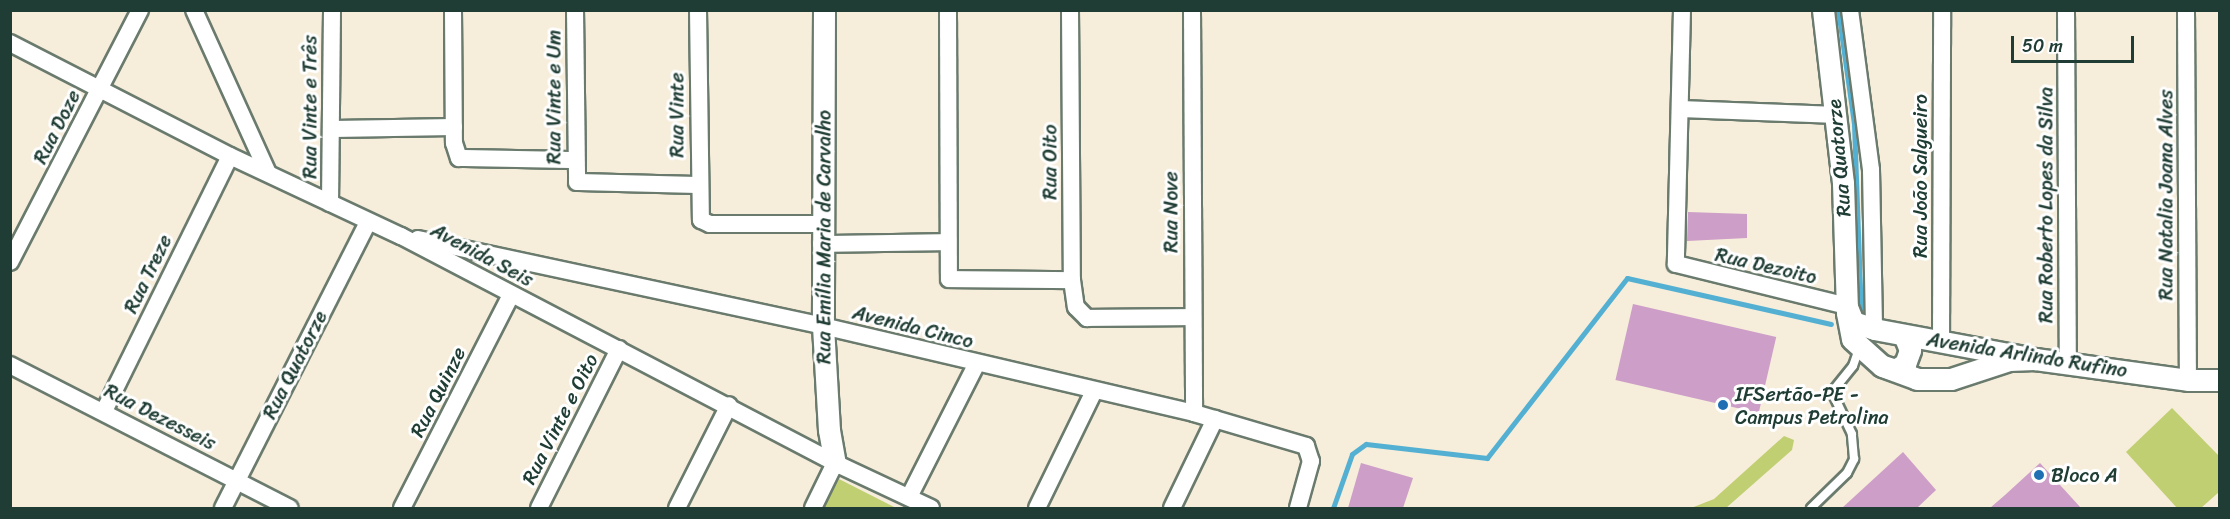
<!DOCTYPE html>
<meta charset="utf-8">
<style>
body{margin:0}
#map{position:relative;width:2230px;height:519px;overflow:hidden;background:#f6eddb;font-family:Sriracha,sans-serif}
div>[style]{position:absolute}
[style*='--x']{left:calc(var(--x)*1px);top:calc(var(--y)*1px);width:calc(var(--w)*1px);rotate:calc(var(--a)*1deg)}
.green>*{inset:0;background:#c0cf72}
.stream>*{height:5px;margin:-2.5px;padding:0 2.5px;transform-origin:2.5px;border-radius:2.5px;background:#54b0d2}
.building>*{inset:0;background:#cd9ec7;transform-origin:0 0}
.roads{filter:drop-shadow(2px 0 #6a7b6e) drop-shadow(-2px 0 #6a7b6e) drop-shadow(0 2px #6a7b6e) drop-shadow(0 -2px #6a7b6e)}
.service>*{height:8px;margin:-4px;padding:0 4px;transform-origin:4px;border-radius:4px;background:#fff}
.minor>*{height:16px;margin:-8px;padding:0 8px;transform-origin:8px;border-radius:8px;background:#fff}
.tertiary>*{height:21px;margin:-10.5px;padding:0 10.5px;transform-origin:10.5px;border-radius:10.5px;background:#fff}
.dots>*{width:16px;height:16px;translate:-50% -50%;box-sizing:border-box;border:3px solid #fff;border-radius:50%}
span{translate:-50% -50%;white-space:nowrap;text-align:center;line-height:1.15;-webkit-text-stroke:6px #fff;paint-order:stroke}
.street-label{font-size:20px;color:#1f3d34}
.poi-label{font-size:20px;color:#1f3d34}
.left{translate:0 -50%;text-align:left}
.frame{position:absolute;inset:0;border:12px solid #1f3d34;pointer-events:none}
.scale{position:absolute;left:2011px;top:36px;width:123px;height:27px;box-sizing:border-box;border:3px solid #1f3d34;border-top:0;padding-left:8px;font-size:18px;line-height:21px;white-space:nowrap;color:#1f3d34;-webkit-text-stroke:4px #fff;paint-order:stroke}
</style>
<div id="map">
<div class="green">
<i style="clip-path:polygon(2172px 408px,2219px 456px,2219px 492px,2201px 508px,2177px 508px,2126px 452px)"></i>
<i style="clip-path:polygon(1784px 436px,1794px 440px,1792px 450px,1726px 508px,1691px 508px,1714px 499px)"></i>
<i style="clip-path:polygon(839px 479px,896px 508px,824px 508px)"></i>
</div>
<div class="stream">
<i style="--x:1838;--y:10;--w:115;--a:82"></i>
<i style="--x:1854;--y:124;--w:190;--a:87.9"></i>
<i style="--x:1333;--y:508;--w:57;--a:-70.6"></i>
<i style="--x:1352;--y:454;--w:17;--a:-36"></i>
<i style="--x:1366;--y:444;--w:122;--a:6.6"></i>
<i style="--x:1487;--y:458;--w:228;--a:-52.1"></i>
<i style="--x:1627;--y:278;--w:209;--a:12.7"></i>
</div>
<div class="building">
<i style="clip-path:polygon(1688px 212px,1747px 214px,1747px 238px,1687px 241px)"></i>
<i style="left:1633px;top:304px;width:147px;height:78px;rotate:13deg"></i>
<i style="clip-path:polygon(1903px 452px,1936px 490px,1917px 508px,1842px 508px)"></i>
<i style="clip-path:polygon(1361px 463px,1413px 478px,1403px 508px,1348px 508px)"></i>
<i style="clip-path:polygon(2040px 463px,2081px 508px,1990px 508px,2005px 495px)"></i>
</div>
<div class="roads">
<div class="service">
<i style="--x:1811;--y:508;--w:50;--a:-44.2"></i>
<i style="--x:1847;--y:473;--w:16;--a:-63"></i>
<i style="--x:1854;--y:459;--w:25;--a:-95"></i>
<i style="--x:1852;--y:434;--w:47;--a:-115.5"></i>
<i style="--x:1832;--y:392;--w:33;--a:-51"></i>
<i style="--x:1853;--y:366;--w:18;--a:-71"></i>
</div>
<div class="minor">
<i style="--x:194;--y:10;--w:179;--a:65.6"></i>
<i style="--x:453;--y:10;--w:133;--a:89.6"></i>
<i style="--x:454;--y:143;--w:16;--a:72"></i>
<i style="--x:459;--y:158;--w:116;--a:1"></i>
<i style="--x:575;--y:10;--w:172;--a:89.3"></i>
<i style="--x:577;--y:182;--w:122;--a:1.4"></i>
<i style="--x:698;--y:10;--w:210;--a:89.2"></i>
<i style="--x:701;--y:220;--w:10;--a:24"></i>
<i style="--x:710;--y:224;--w:112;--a:0"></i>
<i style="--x:948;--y:10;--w:269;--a:89.8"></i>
<i style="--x:949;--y:279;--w:123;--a:0.5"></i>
<i style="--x:1070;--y:10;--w:270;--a:89.6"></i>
<i style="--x:1072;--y:280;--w:27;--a:82"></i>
<i style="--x:1076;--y:307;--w:16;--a:45"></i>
<i style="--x:1087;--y:318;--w:106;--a:-0.5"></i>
<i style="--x:1192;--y:10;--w:403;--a:89.7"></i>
<i style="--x:1682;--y:10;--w:254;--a:91.4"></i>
<i style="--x:1676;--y:264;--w:176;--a:13.8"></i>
<i style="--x:1850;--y:10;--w:161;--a:82.5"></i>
<i style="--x:1871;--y:170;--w:159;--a:88.9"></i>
<i style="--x:2066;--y:10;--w:354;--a:89.7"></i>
<i style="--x:2186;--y:10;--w:370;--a:89.7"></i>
<i style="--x:10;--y:43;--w:247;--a:27.2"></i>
<i style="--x:230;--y:156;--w:189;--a:25.1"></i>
<i style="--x:401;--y:236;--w:490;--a:27.6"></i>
<i style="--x:835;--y:463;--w:106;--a:25.1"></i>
<i style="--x:1682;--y:109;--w:154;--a:2.2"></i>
<i style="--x:333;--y:129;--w:121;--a:-0.9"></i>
<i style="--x:330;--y:203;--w:193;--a:-89.4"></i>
<i style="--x:418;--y:239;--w:414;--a:12.1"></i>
<i style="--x:823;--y:326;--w:381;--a:13.2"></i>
<i style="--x:1194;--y:413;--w:117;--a:16.4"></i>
<i style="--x:1306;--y:446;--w:16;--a:72"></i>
<i style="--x:1311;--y:461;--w:49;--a:105.5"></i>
<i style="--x:821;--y:244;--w:126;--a:-0.9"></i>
<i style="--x:10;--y:262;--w:284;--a:-62.7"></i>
<i style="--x:1941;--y:342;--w:332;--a:-89.8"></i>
<i style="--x:10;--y:365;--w:314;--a:27.1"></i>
<i style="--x:104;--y:411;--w:284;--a:-63.7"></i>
<i style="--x:909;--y:497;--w:148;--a:-63.1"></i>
<i style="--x:223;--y:508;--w:321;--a:-63.1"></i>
<i style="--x:402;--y:508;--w:239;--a:-62.9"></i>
<i style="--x:539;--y:508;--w:178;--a:-63.3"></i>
<i style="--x:677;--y:508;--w:115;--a:-63.2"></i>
<i style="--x:813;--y:508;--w:50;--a:-63.9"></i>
<i style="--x:1037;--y:508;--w:130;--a:-64"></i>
<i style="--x:1172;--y:508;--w:99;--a:-64.2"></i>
</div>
<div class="tertiary">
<i style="--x:824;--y:10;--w:316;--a:90.2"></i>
<i style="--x:823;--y:326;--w:104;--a:86.7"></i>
<i style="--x:829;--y:430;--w:34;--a:80"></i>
<i style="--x:1823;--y:10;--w:174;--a:83.4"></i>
<i style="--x:1843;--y:183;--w:130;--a:88.2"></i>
<i style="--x:1847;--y:313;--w:26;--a:79"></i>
<i style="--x:1852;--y:339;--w:40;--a:42"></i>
<i style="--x:1882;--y:366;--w:37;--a:20"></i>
<i style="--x:1917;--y:379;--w:34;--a:0"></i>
<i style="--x:1951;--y:379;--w:61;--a:-18.1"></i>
<i style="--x:2009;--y:360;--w:26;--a:-2"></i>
<i style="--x:1847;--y:307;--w:16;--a:68"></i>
<i style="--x:1853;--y:322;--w:22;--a:18"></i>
<i style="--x:1874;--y:329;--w:164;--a:10.6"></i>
<i style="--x:2035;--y:359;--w:154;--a:7.8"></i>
<i style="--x:2188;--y:380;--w:32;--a:0"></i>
<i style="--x:1883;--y:366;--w:13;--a:18"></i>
<i style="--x:1895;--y:370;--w:12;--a:-31"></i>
<i style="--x:1905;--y:364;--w:15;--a:-70"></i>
<i style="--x:1910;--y:350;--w:16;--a:-112"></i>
</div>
</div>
<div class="dots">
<i style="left:1723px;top:405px;background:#1f6fb2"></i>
<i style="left:2039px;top:475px;background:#1f6fb2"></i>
</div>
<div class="street-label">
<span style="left:554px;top:97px;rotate:-90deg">Rua Vinte e Um</span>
<span style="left:310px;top:107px;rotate:-90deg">Rua Vinte e Três</span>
<span style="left:677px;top:115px;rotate:-90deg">Rua Vinte</span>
<span style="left:57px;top:127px;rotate:-63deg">Rua Doze</span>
<span style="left:1839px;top:158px;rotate:-95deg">Rua Quatorze</span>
<span style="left:1050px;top:162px;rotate:-90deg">Rua Oito</span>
<span style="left:1920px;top:176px;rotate:-90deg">Rua João Salgueiro</span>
<span style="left:2166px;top:195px;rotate:-90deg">Rua Natalia Joana Alves</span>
<span style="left:2046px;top:205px;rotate:-90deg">Rua Roberto Lopes da Silva</span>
<span style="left:1171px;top:212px;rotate:-90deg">Rua Nove</span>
<span style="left:824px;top:237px;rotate:-90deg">Rua Emília Maria de Carvalho</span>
<span style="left:482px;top:255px;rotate:28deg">Avenida Seis</span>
<span style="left:1766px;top:266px;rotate:13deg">Rua Dezoito</span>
<span style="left:148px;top:274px;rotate:-64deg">Rua Treze</span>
<span style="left:913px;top:327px;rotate:14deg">Avenida Cinco</span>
<span style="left:2027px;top:355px;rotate:9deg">Avenida Arlindo Rufino</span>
<span style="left:295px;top:365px;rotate:-63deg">Rua Quatorze</span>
<span style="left:438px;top:392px;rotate:-63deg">Rua Quinze</span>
<span style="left:160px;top:417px;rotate:27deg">Rua Dezesseis</span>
<span style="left:560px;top:419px;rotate:-63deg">Rua Vinte e Oito</span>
</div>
<div class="poi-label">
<span class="left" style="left:1735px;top:406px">IFSertão-PE -<br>Campus Petrolina</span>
<span class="left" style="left:2051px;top:475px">Bloco A</span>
</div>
<div class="frame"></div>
<div class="scale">50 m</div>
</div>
